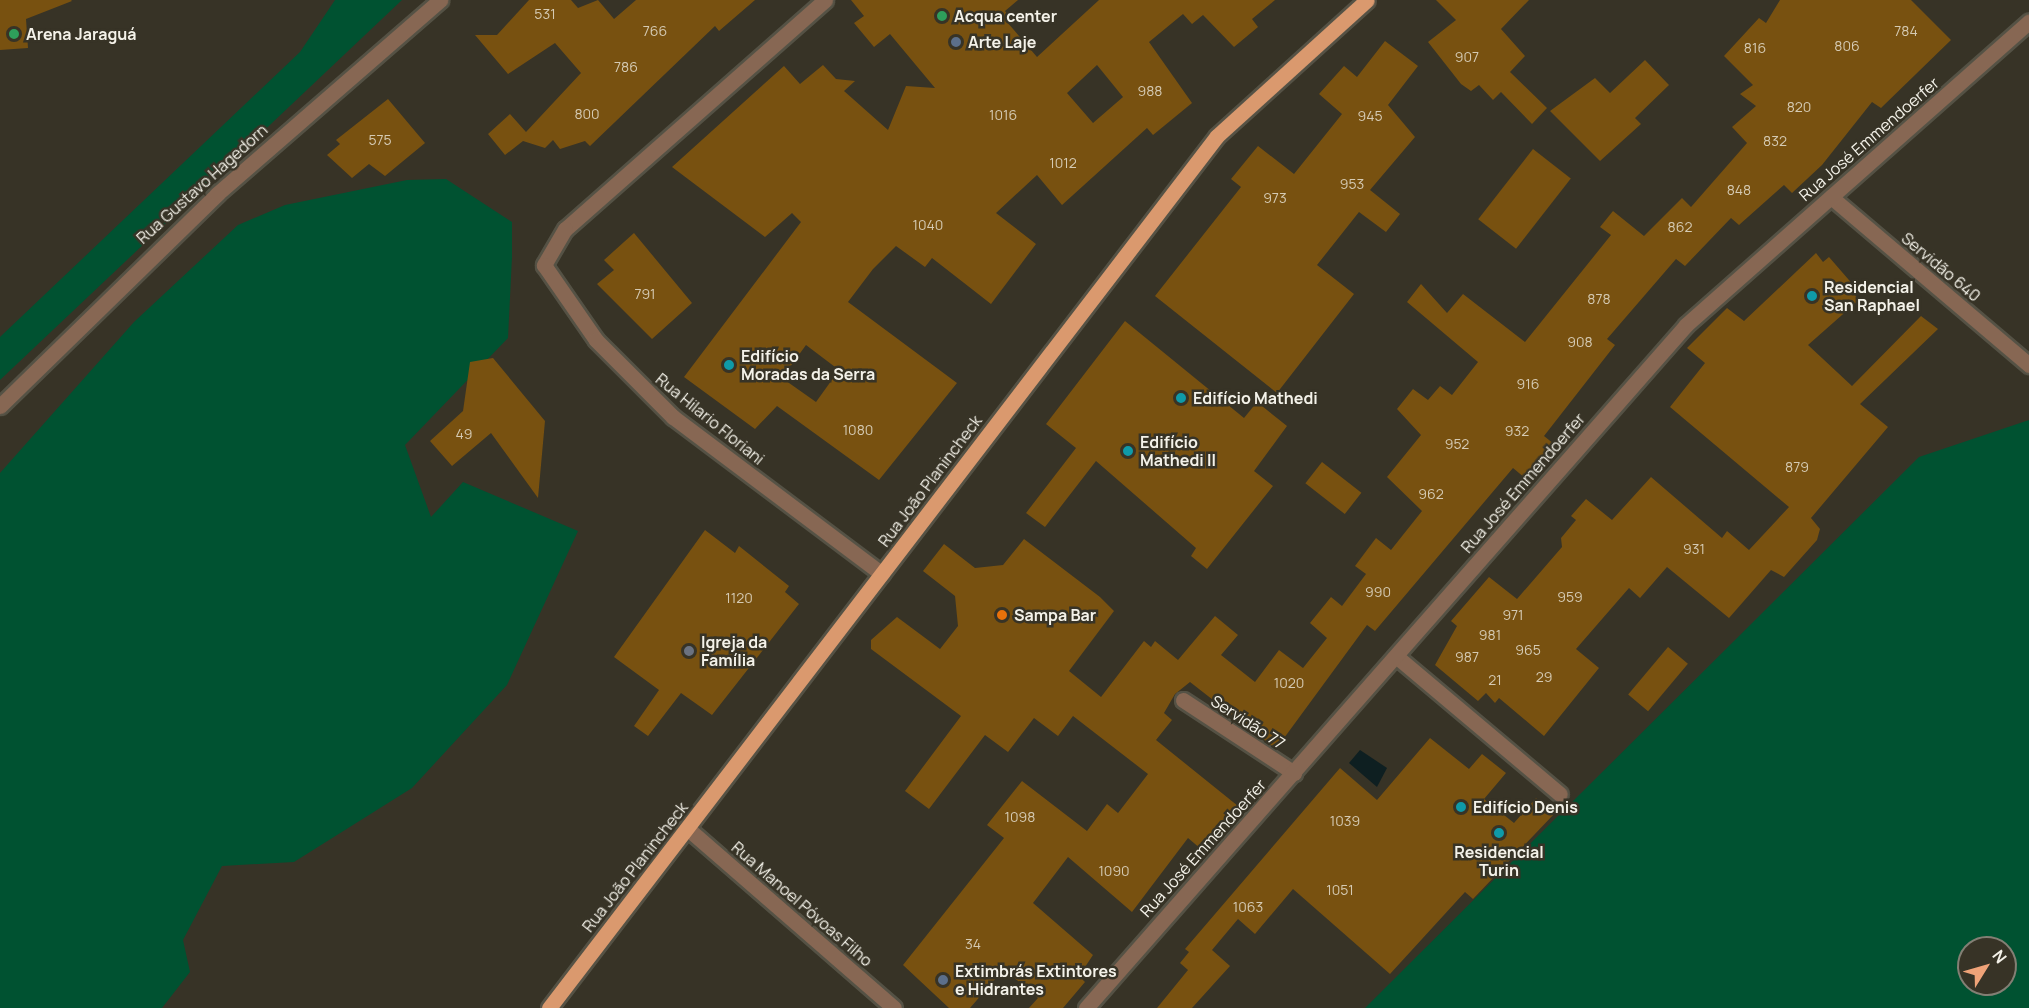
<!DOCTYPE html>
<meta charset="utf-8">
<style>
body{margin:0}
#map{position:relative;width:2029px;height:1008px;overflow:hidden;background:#373326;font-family:Manrope,sans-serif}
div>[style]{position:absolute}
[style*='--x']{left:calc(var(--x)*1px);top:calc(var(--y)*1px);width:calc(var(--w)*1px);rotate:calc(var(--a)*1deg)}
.green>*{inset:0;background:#005231}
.water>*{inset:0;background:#0e1f21}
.building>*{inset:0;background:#785110;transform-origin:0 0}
.roads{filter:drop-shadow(2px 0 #555245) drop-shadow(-2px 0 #555245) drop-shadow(0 2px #555245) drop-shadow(0 -2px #555245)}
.minor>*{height:15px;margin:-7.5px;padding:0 7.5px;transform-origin:7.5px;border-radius:7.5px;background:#876753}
.major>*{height:15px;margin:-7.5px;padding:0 7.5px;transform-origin:7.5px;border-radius:7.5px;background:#da996e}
.dots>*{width:16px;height:16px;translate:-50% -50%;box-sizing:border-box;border:3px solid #373326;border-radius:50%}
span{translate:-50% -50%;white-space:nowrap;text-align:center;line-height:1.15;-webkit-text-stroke:5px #373326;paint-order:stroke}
.number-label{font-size:14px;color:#d5cab3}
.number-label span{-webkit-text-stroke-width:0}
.poi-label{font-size:16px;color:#f4f2e9;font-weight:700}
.left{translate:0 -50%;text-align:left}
.street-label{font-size:16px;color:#f4f2e9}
.north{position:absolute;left:1957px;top:936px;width:60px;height:60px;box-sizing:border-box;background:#373326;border:2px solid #837f74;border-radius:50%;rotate:53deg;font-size:16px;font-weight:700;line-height:24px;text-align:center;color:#f4f2e9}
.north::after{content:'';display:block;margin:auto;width:21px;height:27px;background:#efa378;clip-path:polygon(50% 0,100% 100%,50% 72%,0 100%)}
</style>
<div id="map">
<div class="green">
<i style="clip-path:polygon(335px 0,402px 0,0 380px,0 337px,300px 52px)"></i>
<i style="clip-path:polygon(446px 179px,512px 222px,512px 257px,508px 338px,405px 445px,431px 517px,463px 482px,578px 531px,507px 685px,412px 788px,294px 862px,222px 866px,183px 940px,190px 972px,162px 1008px,0 1008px,0 473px,134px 322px,238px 225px,285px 205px,407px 180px)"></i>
<i style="clip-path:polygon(evenodd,2029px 420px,2029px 1008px,1365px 1008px,1919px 457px,2029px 420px,1969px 948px,2005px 948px,2005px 984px,1969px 984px,1969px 948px)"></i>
</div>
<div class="water">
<i style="clip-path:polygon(1360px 750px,1387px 768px,1377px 787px,1349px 763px)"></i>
</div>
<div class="building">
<i style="clip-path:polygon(0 0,71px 0,72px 1px,26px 19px,28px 48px,0 50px)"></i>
<i style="clip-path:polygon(529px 0,571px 0,578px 8px,598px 0,614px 19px,636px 0,755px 0,719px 31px,715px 26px,590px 146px,585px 141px,560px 149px,553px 140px,545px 148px,523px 141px,505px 155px,488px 134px,510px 114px,526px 132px,581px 73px,555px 43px,508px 74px,475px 35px,497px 35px)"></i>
<i style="clip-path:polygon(evenodd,851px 0,1018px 0,1005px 11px,1011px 18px,1007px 22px,1037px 57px,1099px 0,1275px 0,1252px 19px,1258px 27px,1234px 47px,1203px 15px,1192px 24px,1183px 14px,1149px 42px,1192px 103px,1153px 135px,1147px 128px,1062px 205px,1037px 175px,996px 213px,1036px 244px,991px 304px,932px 258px,925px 267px,896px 246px,873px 269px,848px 302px,957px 383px,879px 480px,777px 406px,755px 429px,684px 377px,801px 222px,792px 213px,765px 237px,672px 167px,784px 66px,800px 84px,823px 65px,836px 79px,855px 81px,844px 91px,888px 130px,906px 86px,935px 88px,890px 34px,874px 47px,854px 23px,864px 16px,851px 0,1097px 65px,1123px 97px,1093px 123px,1067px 93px,1097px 65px,851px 0,806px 345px,839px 370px,816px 402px,782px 378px,806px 345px)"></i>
<i style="clip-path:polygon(1436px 0,1529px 0,1501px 29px,1525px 56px,1510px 72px,1547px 108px,1532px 124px,1501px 92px,1493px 100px,1479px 85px,1471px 91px,1461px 84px,1428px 42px,1456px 20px)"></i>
<i style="clip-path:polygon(1780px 0,1911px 0,1951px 40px,1881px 108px,1872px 102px,1822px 165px,1792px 193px,1784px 185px,1739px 225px,1731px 218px,1685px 266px,1676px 259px,1607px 339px,1615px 345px,1544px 436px,1554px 444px,1525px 478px,1513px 468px,1375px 631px,1367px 625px,1276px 749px,1190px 682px,1175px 694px,1164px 713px,1172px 720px,1156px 740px,1238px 806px,1201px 849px,1188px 838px,1132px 912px,1068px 857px,1033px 903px,1093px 955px,1079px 976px,1085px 982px,1063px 1008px,1029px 1008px,1038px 998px,1004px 969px,970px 1008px,949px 1008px,903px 965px,1004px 838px,987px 825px,1022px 781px,1087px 831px,1107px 804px,1118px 813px,1148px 774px,1073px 716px,1058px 736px,1034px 718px,1008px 752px,985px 735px,929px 809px,905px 791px,961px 716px,871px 649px,871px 640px,897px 617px,940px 649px,958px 626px,955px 596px,923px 571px,944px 544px,975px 568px,1003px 565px,1024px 539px,1100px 597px,1114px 611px,1069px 671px,1101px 697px,1144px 641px,1151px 647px,1155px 641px,1178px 660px,1215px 616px,1238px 635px,1221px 655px,1255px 682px,1279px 650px,1303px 668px,1327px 638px,1310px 623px,1331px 597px,1342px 606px,1366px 574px,1355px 566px,1376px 538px,1391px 550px,1422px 511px,1387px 477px,1421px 435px,1397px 409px,1413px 389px,1428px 400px,1440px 386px,1452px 395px,1478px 362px,1407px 302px,1421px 284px,1447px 313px,1463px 294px,1525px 342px,1611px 235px,1600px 227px,1613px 211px,1644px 236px,1682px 198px,1691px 207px,1747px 143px,1732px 127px,1756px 106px,1740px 94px,1753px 85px,1724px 56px,1759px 18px,1766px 23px)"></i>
<i style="clip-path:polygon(1385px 41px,1418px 66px,1388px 105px,1415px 137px,1370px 190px,1400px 214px,1386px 232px,1359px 212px,1317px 265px,1354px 294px,1277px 393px,1155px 296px,1241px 187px,1231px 179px,1258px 146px,1294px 174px,1342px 114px,1319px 94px,1344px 66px,1357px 77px)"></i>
<i style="clip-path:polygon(1645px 60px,1669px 85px,1635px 118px,1641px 124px,1600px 161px,1550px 111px,1595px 78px,1610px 93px)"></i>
<i style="clip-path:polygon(388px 99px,425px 143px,385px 176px,369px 164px,352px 178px,327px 155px,340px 144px,336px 140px)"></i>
<i style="left:1533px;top:149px;width:48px;height:89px;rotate:38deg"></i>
<i style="clip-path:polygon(634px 233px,692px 303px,652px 339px,597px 284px,614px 270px,604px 260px)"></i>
<i style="clip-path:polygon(1816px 253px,1823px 262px,1829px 257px,1855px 287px,1851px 290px,1859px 300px,1808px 345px,1852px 386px,1921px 316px,1938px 329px,1860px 404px,1888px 427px,1811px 518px,1820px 529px,1817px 540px,1784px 577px,1771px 570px,1729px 618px,1667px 567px,1640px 598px,1629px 588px,1576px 649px,1599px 668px,1544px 736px,1499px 698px,1495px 703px,1486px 693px,1478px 701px,1435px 665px,1457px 626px,1451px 621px,1489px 577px,1517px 599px,1562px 547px,1561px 538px,1576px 520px,1571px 516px,1586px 499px,1612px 520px,1651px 477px,1722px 538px,1727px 531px,1749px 550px,1789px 507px,1670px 407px,1705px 363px,1687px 348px,1727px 308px,1744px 321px)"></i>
<i style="clip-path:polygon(1125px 321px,1244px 418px,1257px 402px,1287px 426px,1254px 471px,1273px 486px,1207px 569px,1191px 556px,1196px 548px,1096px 461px,1045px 527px,1026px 513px,1076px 448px,1046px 424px)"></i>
<i style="clip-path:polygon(493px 358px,545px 421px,538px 498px,491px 433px,452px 466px,430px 441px,463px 411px,470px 362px)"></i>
<i style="left:1322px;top:462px;width:50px;height:27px;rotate:38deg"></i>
<i style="clip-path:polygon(705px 530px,735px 553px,739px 546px,789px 586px,785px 592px,799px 604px,712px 715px,681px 693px,648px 736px,634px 726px,659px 690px,614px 657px)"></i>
<i style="left:1668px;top:647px;width:26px;height:62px;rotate:40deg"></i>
<i style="clip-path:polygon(1430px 738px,1469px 769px,1482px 754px,1506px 773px,1484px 799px,1514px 823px,1536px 798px,1555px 813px,1473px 899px,1465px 892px,1390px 974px,1293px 889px,1255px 934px,1238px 919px,1212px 950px,1230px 966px,1192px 1008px,1157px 1008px,1188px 970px,1180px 963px,1189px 952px,1185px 949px,1340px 768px,1377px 800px)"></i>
</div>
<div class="roads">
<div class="minor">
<i style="--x:825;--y:0;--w:346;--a:138.6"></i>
<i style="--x:565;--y:229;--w:42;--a:120.3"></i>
<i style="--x:544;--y:265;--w:91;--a:55.3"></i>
<i style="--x:596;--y:340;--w:109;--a:45"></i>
<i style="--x:673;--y:417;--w:261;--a:36.9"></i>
<i style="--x:1831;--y:197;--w:260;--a:40.3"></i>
<i style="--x:0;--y:406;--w:303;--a:-44.3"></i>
<i style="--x:217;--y:194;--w:296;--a:-41"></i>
<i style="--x:1396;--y:656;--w:214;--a:40.1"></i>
<i style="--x:1183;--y:700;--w:133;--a:33.3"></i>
<i style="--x:687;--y:828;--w:274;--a:41"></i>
<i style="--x:1086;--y:1008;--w:909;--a:-48.7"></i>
<i style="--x:1686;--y:325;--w:458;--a:-41.5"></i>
</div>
<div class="major">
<i style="--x:549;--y:1008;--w:1098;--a:-52.55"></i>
<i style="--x:1217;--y:136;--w:202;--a:-42.2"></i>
</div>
</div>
<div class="dots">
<i style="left:942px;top:16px;background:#2e9e5b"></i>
<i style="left:14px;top:34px;background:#2e9e5b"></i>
<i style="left:956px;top:42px;background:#5c6f8a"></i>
<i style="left:1812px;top:296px;background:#0f9aa8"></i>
<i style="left:729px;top:365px;background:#0f9aa8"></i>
<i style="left:1181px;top:398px;background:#0f9aa8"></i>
<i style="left:1128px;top:451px;background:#0f9aa8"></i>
<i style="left:1002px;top:615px;background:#e8710a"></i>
<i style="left:689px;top:651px;background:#6b7280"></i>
<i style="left:1461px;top:807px;background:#0f9aa8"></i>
<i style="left:1499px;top:833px;background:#0f9aa8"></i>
<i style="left:943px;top:980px;background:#5c6f8a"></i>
</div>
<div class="number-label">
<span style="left:545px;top:14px">531</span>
<span style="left:655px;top:31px">766</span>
<span style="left:1906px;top:31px">784</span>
<span style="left:1847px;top:46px">806</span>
<span style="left:1755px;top:48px">816</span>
<span style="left:1467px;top:57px">907</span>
<span style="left:626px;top:67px">786</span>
<span style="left:1150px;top:91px">988</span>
<span style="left:1799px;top:107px">820</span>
<span style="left:587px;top:114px">800</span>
<span style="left:1003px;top:115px">1016</span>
<span style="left:1370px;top:116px">945</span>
<span style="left:380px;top:140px">575</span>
<span style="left:1775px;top:141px">832</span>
<span style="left:1063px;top:163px">1012</span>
<span style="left:1352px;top:184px">953</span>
<span style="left:1739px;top:190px">848</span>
<span style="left:1275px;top:198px">973</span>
<span style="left:928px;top:225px">1040</span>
<span style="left:1680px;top:227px">862</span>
<span style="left:645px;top:294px">791</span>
<span style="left:1599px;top:299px">878</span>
<span style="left:1580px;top:342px">908</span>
<span style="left:1528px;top:384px">916</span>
<span style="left:858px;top:430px">1080</span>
<span style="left:1517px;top:431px">932</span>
<span style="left:464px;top:434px">49</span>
<span style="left:1457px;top:444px">952</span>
<span style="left:1797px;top:467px">879</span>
<span style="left:1431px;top:494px">962</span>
<span style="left:1694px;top:549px">931</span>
<span style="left:1378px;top:592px">990</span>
<span style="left:1570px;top:597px">959</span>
<span style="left:739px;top:598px">1120</span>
<span style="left:1513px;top:615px">971</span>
<span style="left:1490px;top:635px">981</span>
<span style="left:1528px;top:650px">965</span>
<span style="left:1467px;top:657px">987</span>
<span style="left:1544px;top:677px">29</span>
<span style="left:1495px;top:680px">21</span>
<span style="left:1289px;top:683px">1020</span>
<span style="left:1020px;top:817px">1098</span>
<span style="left:1345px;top:821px">1039</span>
<span style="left:1114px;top:871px">1090</span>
<span style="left:1340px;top:890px">1051</span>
<span style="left:1248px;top:907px">1063</span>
<span style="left:973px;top:944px">34</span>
</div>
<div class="poi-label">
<span class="left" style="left:954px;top:16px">Acqua center</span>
<span class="left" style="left:26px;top:34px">Arena Jaraguá</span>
<span class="left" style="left:968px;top:42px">Arte Laje</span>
<span class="left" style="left:1824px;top:296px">Residencial<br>San Raphael</span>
<span class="left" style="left:741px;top:365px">Edifício<br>Moradas da Serra</span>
<span class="left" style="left:1193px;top:398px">Edifício Mathedi</span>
<span class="left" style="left:1140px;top:451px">Edifício<br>Mathedi II</span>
<span class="left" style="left:1014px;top:615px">Sampa Bar</span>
<span class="left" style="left:701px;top:651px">Igreja da<br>Família</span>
<span class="left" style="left:1473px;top:807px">Edifício Denis</span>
<span style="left:1499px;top:861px">Residencial<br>Turin</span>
<span class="left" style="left:955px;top:980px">Extimbrás Extintores<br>e Hidrantes</span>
</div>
<div class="street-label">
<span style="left:1869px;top:139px;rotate:-41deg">Rua José Emmendoerfer</span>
<span style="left:202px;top:184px;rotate:-42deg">Rua Gustavo Hagedorn</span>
<span style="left:1941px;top:267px;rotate:40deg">Servidão 640</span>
<span style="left:710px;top:419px;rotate:39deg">Rua Hilario Floriani</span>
<span style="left:930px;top:481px;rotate:-53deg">Rua João Planincheck</span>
<span style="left:1523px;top:483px;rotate:-49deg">Rua José Emmendoerfer</span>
<span style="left:1248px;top:722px;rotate:33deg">Servidão 77</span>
<span style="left:1203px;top:848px;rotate:-48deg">Rua José Emmendoerfer</span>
<span style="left:635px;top:867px;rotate:-52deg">Rua João Planincheck</span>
<span style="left:802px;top:904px;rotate:41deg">Rua Manoel Póvoas Filho</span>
</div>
<div class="north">N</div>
</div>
